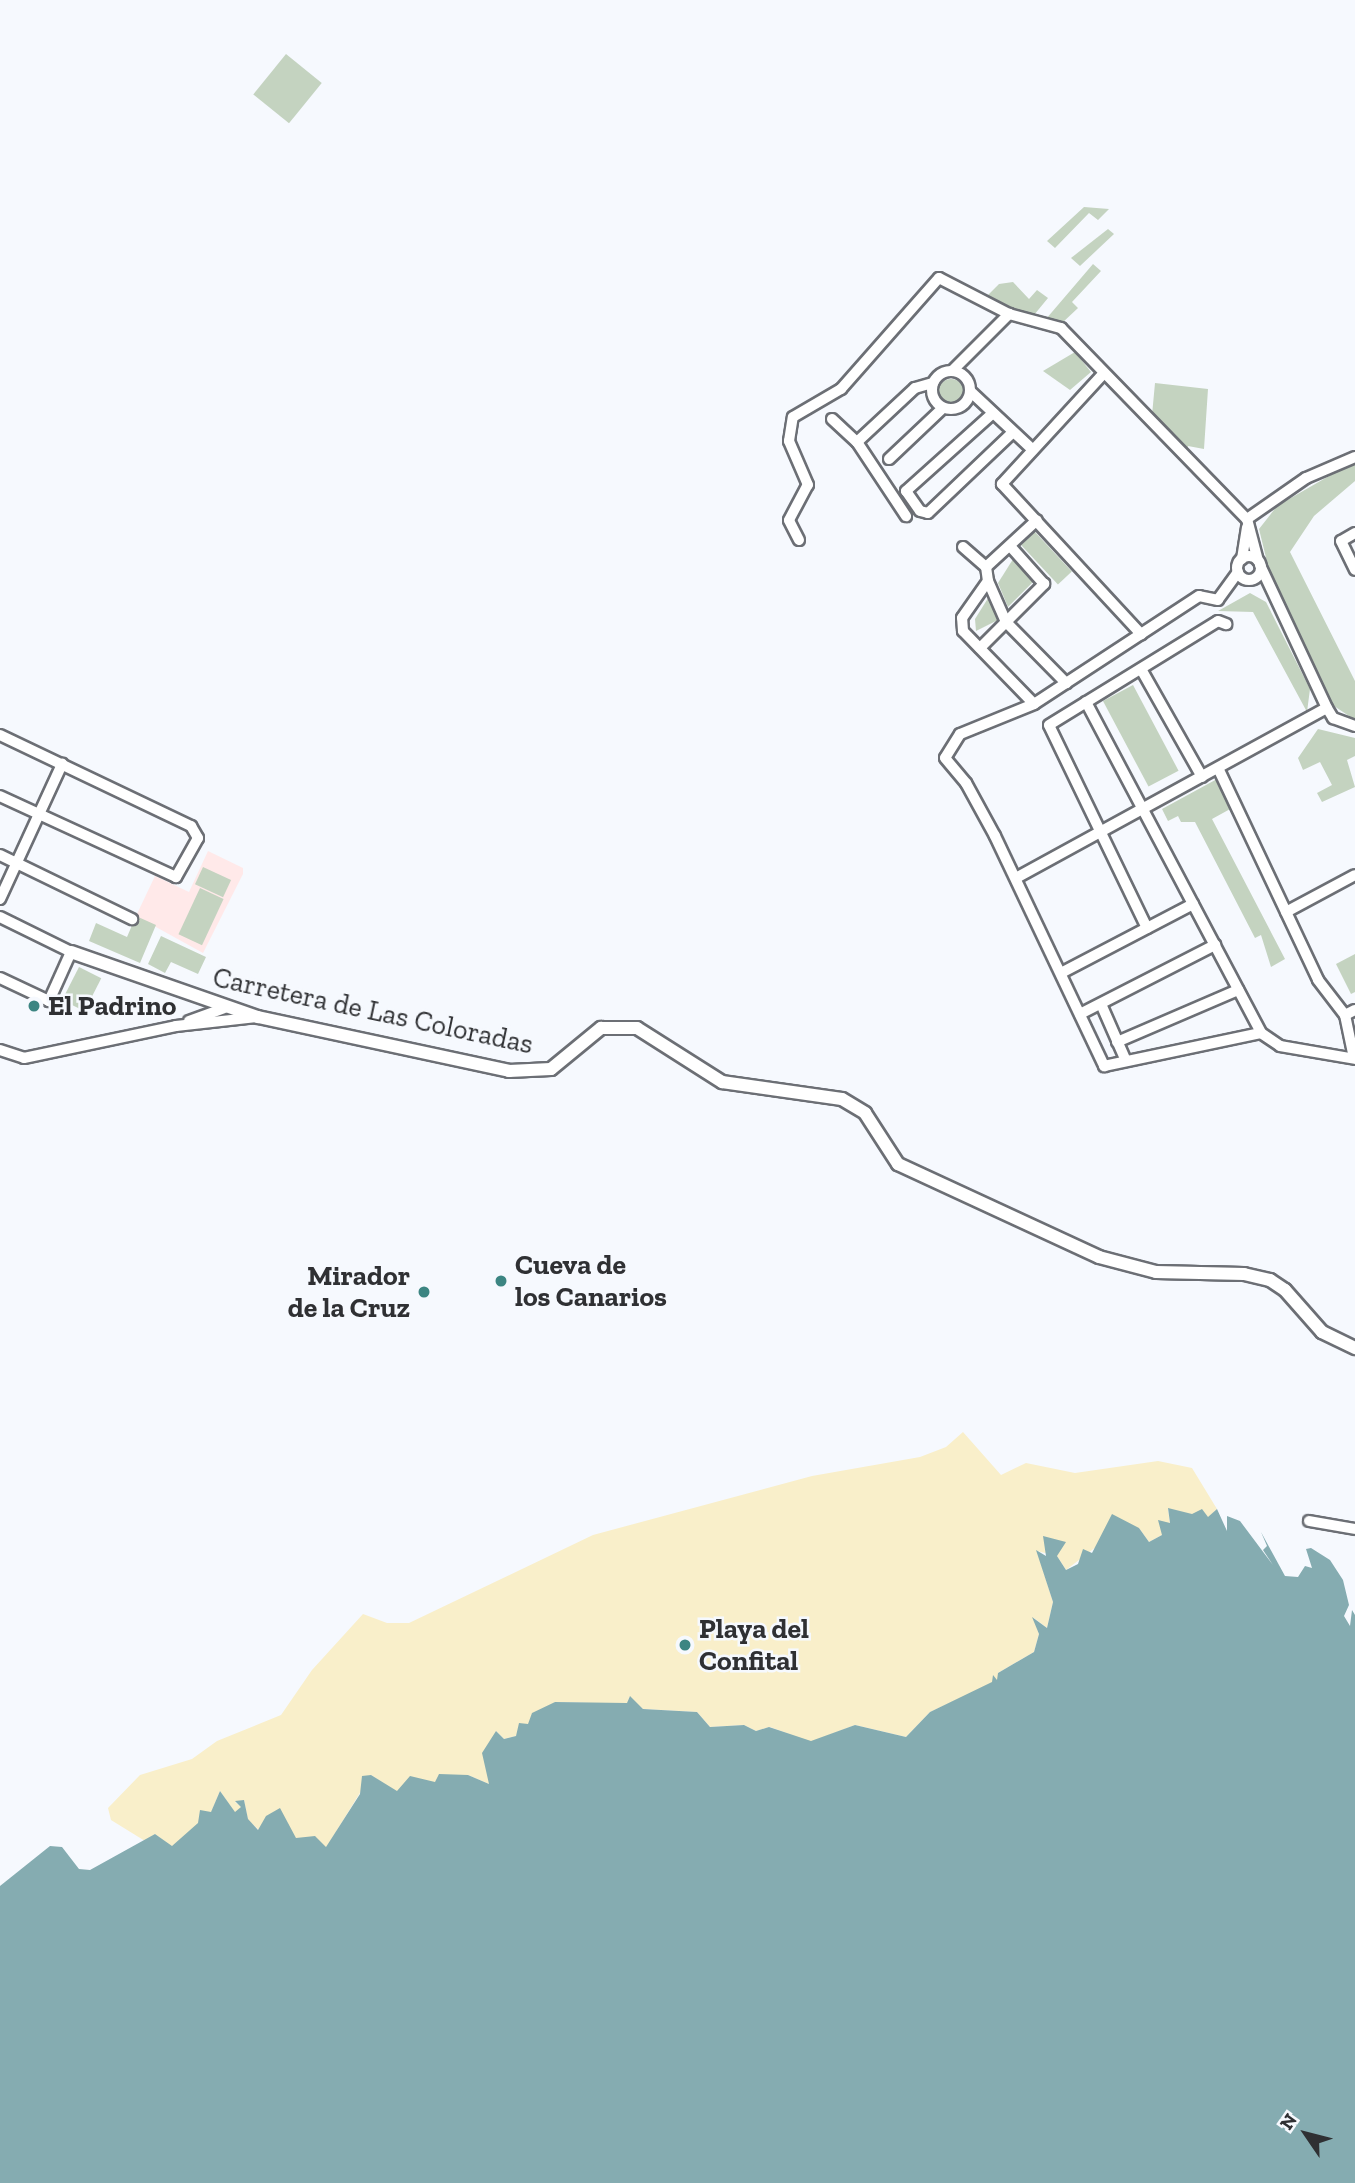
<!DOCTYPE html>
<style>
body{margin:0}
#map{position:relative;width:1355px;height:2183px;overflow:hidden;background:#f6f9fe;font-family:"Zilla Slab",serif}
div>[style]{position:absolute}
[style*='--x']{left:calc(var(--x)*1px);top:calc(var(--y)*1px);width:calc(var(--w)*1px);rotate:calc(var(--a)*1deg)}
.education>*{inset:0;background:#ffe9e9}
.green>*{inset:0;background:#c4d3c0;transform-origin:0 0}
.round{border-radius:50%}
.sand>*{inset:0;background:#f9efca}
.water>*{inset:0;background:#85acb1}
.roads{filter:drop-shadow(2px 0 #6c6f75) drop-shadow(-2px 0 #6c6f75) drop-shadow(0 2px #6c6f75) drop-shadow(0 -2px #6c6f75)}
.minor>*{height:10px;margin:-5px;padding:0 5px;transform-origin:5px;border-radius:5px;background:#fff}
.minor>.ring{margin:-5px;padding:0;box-sizing:content-box;background:none;border:10px solid #fff;border-radius:50%}
.tertiary>*{height:12px;margin:-6px;padding:0 6px;transform-origin:6px;border-radius:6px;background:#fff}
.dots>*{width:19px;height:19px;translate:-50% -50%;box-sizing:border-box;border:4px solid #f6f9fe;border-radius:50%}
span{translate:-50% -50%;white-space:nowrap;text-align:center;line-height:1.15;-webkit-text-stroke:5px #f6f9fe;paint-order:stroke}
.poi-label{font-size:28px;color:#2f3033;font-weight:700}
.left{translate:0 -50%;text-align:left}
.right{translate:-100% -50%;text-align:right}
.street-label{font-size:28px;color:#2f3033}
.north{position:absolute;left:1271px;top:2099px;width:70px;height:70px;-webkit-text-stroke:5px #f6f9fe;paint-order:stroke;rotate:305deg;font-size:19px;font-weight:700;line-height:28px;text-align:center;color:#2f3033}
.north::after{content:'';display:block;margin:auto;width:24px;height:32px;background:#2f3033;clip-path:polygon(50% 0,100% 100%,50% 72%,0 100%)}
</style>
<div id="map">
<div class="education">
<i style="clip-path:polygon(208px 851px,243px 868px,243px 874px,203px 953px,136px 916px,155px 876px,189px 892px)"></i>
</div>
<div class="green">
<i style="left:286px;top:54px;width:46px;height:52px;rotate:39deg"></i>
<i style="clip-path:polygon(1084px 207px,1109px 209px,1098px 220px,1089px 213px,1055px 248px,1047px 241px)"></i>
<i style="clip-path:polygon(1108px 229px,1114px 234px,1080px 266px,1071px 258px)"></i>
<i style="clip-path:polygon(1093px 264px,1101px 271px,1072px 302px,1078px 308px,1061px 324px,1046px 319px)"></i>
<i style="clip-path:polygon(1013px 282px,1029px 299px,1037px 290px,1048px 298px,1034px 315px,985px 298px,999px 284px)"></i>
<i style="clip-path:polygon(1075px 352px,1091px 372px,1070px 390px,1043px 371px)"></i>
<i class="round" style="left:938px;top:379px;width:26px;height:26px"></i>
<i style="clip-path:polygon(1155px 383px,1208px 389px,1204px 449px,1188px 446px,1187px 451px,1152px 415px)"></i>
<i style="clip-path:polygon(1355px 461px,1355px 481px,1314px 516px,1290px 552px,1355px 681px,1355px 720px,1328px 702px,1269px 570px,1259px 529px,1277px 506px)"></i>
<i style="left:1035px;top:532px;width:54px;height:19px;rotate:47deg"></i>
<i style="clip-path:polygon(1015px 556px,1033px 582px,1008px 607px,998px 583px)"></i>
<i style="clip-path:polygon(1250px 593px,1266px 602px,1310px 689px,1307px 712px,1253px 612px,1218px 611px)"></i>
<i style="clip-path:polygon(990px 595px,1000px 619px,976px 631px,975px 619px)"></i>
<i style="left:1133px;top:685px;width:97px;height:34px;rotate:62deg"></i>
<i style="clip-path:polygon(1318px 729px,1355px 738px,1355px 756px,1347px 760px,1355px 787px,1322px 802px,1317px 793px,1332px 785px,1320px 762px,1303px 770px,1298px 758px)"></i>
<i style="clip-path:polygon(1217px 779px,1232px 808px,1212px 819px,1285px 959px,1271px 967px,1261px 935px,1255px 938px,1195px 822px,1181px 822px,1178px 816px,1168px 821px,1162px 809px)"></i>
<i style="left:203px;top:867px;width:31px;height:19px;rotate:25deg"></i>
<i style="left:200px;top:888px;width:26px;height:51px;rotate:25deg"></i>
<i style="clip-path:polygon(136px 916px,156px 925px,140px 963px,89px 941px,96px 923px,127px 937px)"></i>
<i style="clip-path:polygon(161px 936px,206px 957px,198px 974px,171px 962px,165px 973px,148px 964px)"></i>
<i style="clip-path:polygon(1355px 954px,1355px 992px,1351px 994px,1336px 964px)"></i>
<i style="left:79px;top:967px;width:25px;height:37px;rotate:27deg"></i>
</div>
<div class="sand">
<i style="clip-path:polygon(963px 1432px,1001px 1475px,1026px 1463px,1075px 1473px,1158px 1461px,1192px 1468px,1217px 1509px,1208px 1518px,1168px 1509px,1170px 1524px,1162px 1535px,1149px 1542px,1139px 1528px,1101px 1543px,1066px 1570px,1057px 1556px,1037px 1551px,1053px 1602px,1047px 1628px,1034px 1618px,1039px 1634px,1034px 1652px,998px 1673px,998px 1681px,930px 1712px,906px 1737px,855px 1725px,811px 1742px,770px 1727px,756px 1731px,744px 1725px,710px 1727px,697px 1712px,643px 1709px,629px 1697px,628px 1704px,555px 1702px,516px 1736px,504px 1739px,496px 1731px,489px 1784px,468px 1775px,397px 1792px,371px 1775px,326px 1848px,259px 1830px,248px 1820px,244px 1800px,235px 1802px,242px 1807px,235px 1813px,220px 1791px,211px 1813px,172px 1847px,155px 1834px,145px 1841px,111px 1820px,108px 1808px,140px 1775px,192px 1759px,217px 1741px,281px 1715px,312px 1670px,363px 1614px,387px 1623px,409px 1623px,593px 1535px,812px 1476px,920px 1457px,946px 1447px)"></i>
</div>
<div class="water">
<i style="clip-path:polygon(1168px 1508px,1192px 1514px,1202px 1509px,1208px 1517px,1217px 1509px,1227px 1531px,1227px 1516px,1240px 1521px,1273px 1565px,1263px 1550px,1267px 1546px,1261px 1532px,1285px 1576px,1298px 1577px,1305px 1566px,1312px 1568px,1306px 1549px,1311px 1548px,1330px 1560px,1343px 1580px,1349px 1605px,1344px 1616px,1350px 1626px,1352px 1610px,1355px 1615px,1355px 2183px,0 2183px,0 1886px,50px 1846px,62px 1847px,79px 1869px,90px 1870px,155px 1834px,172px 1846px,198px 1823px,200px 1810px,211px 1812px,220px 1791px,235px 1812px,241px 1807px,235px 1801px,244px 1800px,248px 1819px,258px 1830px,266px 1816px,280px 1808px,296px 1838px,315px 1836px,326px 1847px,360px 1794px,362px 1776px,371px 1775px,397px 1791px,410px 1776px,435px 1782px,439px 1774px,468px 1775px,489px 1784px,482px 1753px,496px 1731px,504px 1739px,516px 1736px,519px 1723px,528px 1724px,532px 1713px,555px 1702px,627px 1703px,630px 1696px,643px 1709px,697px 1712px,710px 1727px,744px 1725px,756px 1731px,769px 1727px,811px 1741px,855px 1725px,906px 1737px,930px 1712px,992px 1682px,993px 1675px,997px 1680px,998px 1673px,1034px 1652px,1039px 1634px,1032px 1617px,1047px 1628px,1053px 1602px,1036px 1550px,1046px 1556px,1043px 1536px,1066px 1542px,1057px 1556px,1066px 1570px,1078px 1564px,1083px 1549px,1092px 1553px,1112px 1514px,1139px 1528px,1149px 1542px,1162px 1535px,1158px 1520px,1170px 1523px)"></i>
</div>
<div class="roads">
<div class="minor">
<i class="ring" style="left:932px;top:371px;width:28px;height:28px"></i>
<i style="--x:952;--y:371;--w:81;--a:-45"></i>
<i style="--x:1009;--y:314;--w:54;--a:15.1"></i>
<i style="--x:1061;--y:328;--w:267;--a:45.8"></i>
<i style="--x:1247;--y:519;--w:43;--a:75.3"></i>
<i style="--x:1104;--y:373;--w:151;--a:132.6"></i>
<i style="--x:1002;--y:484;--w:205;--a:47.2"></i>
<i style="--x:970;--y:391;--w:86;--a:43.1"></i>
<i style="--x:993;--y:413;--w:117;--a:138.1"></i>
<i style="--x:906;--y:491;--w:24;--a:55"></i>
<i style="--x:920;--y:511;--w:8;--a:14"></i>
<i style="--x:928;--y:513;--w:117;--a:-43.6"></i>
<i style="--x:832;--y:419;--w:34;--a:43"></i>
<i style="--x:857;--y:442;--w:89;--a:56.5"></i>
<i style="--x:857;--y:442;--w:79;--a:-43"></i>
<i style="--x:915;--y:388;--w:19;--a:-16"></i>
<i style="--x:889;--y:459;--w:74;--a:-43.4"></i>
<i style="--x:1247;--y:519;--w:72;--a:-34.8"></i>
<i style="--x:1306;--y:478;--w:53;--a:-23.2"></i>
<i style="--x:1355;--y:533;--w:16;--a:150"></i>
<i style="--x:1341;--y:541;--w:32;--a:64"></i>
<i style="--x:799;--y:540;--w:22;--a:-117"></i>
<i style="--x:789;--y:520;--w:40;--a:-62"></i>
<i style="--x:808;--y:485;--w:48;--a:-113.4"></i>
<i style="--x:789;--y:441;--w:24;--a:-81"></i>
<i style="--x:793;--y:417;--w:56;--a:-30.3"></i>
<i style="--x:841;--y:389;--w:148;--a:-48.6"></i>
<i style="--x:939;--y:278;--w:79;--a:27.2"></i>
<i style="--x:963;--y:547;--w:30;--a:41"></i>
<i class="ring" style="left:1237px;top:556px;width:14px;height:14px"></i>
<i style="--x:1242;--y:559;--w:32;--a:-81"></i>
<i style="--x:1260;--y:565;--w:158;--a:64.9"></i>
<i style="--x:1327;--y:708;--w:12;--a:59"></i>
<i style="--x:1333;--y:718;--w:23;--a:20"></i>
<i style="--x:1238;--y:572;--w:34;--a:126"></i>
<i style="--x:1218;--y:600;--w:19;--a:-168"></i>
<i style="--x:1199;--y:596;--w:197;--a:146.8"></i>
<i style="--x:1034;--y:704;--w:80;--a:157.9"></i>
<i style="--x:960;--y:734;--w:28;--a:122"></i>
<i style="--x:945;--y:758;--w:33;--a:50"></i>
<i style="--x:966;--y:783;--w:60;--a:61.3"></i>
<i style="--x:995;--y:836;--w:255;--a:64.6"></i>
<i style="--x:1104;--y:1066;--w:160;--a:-11.9"></i>
<i style="--x:988;--y:581;--w:45;--a:66.3"></i>
<i style="--x:1006;--y:622;--w:86;--a:45.5"></i>
<i style="--x:980;--y:648;--w:91;--a:-45"></i>
<i style="--x:1044;--y:584;--w:51;--a:-131.8"></i>
<i style="--x:1141;--y:669;--w:124;--a:60.5"></i>
<i style="--x:1086;--y:702;--w:374;--a:62.1"></i>
<i style="--x:1261;--y:1033;--w:23;--a:34"></i>
<i style="--x:1280;--y:1046;--w:76;--a:9.8"></i>
<i style="--x:1034;--y:704;--w:102;--a:-134.2"></i>
<i style="--x:963;--y:631;--w:13;--a:-94"></i>
<i style="--x:962;--y:618;--w:45;--a:-54.9"></i>
<i style="--x:988;--y:581;--w:14;--a:-98"></i>
<i style="--x:986;--y:567;--w:69;--a:-42.7"></i>
<i style="--x:0;--y:735;--w:212;--a:25.5"></i>
<i style="--x:191;--y:826;--w:14;--a:60"></i>
<i style="--x:198;--y:838;--w:45;--a:119.4"></i>
<i style="--x:176;--y:877;--w:194;--a:-155.3"></i>
<i style="--x:1218;--y:768;--w:234;--a:64.7"></i>
<i style="--x:1318;--y:980;--w:44;--a:52.4"></i>
<i style="--x:1345;--y:1015;--w:44;--a:78.2"></i>
<i style="--x:0;--y:855;--w:147;--a:25.9"></i>
<i style="--x:1016;--y:878;--w:354;--a:-28.7"></i>
<i style="--x:0;--y:899;--w:149;--a:-65.3"></i>
<i style="--x:1286;--y:912;--w:78;--a:-28.2"></i>
<i style="--x:0;--y:917;--w:79;--a:26.2"></i>
<i style="--x:71;--y:952;--w:54;--a:114.2"></i>
<i style="--x:49;--y:1001;--w:54;--a:-154.9"></i>
<i style="--x:1147;--y:928;--w:225;--a:-115.8"></i>
<i style="--x:1049;--y:725;--w:198;--a:-31.6"></i>
<i style="--x:1218;--y:621;--w:9;--a:21"></i>
<i style="--x:1061;--y:973;--w:149;--a:-27.6"></i>
<i style="--x:1101;--y:1004;--w:62;--a:66.3"></i>
<i style="--x:1080;--y:1014;--w:152;--a:-27.1"></i>
<i style="--x:1345;--y:1015;--w:11;--a:-27"></i>
<i style="--x:189;--y:1021;--w:37;--a:-20"></i>
<i style="--x:1117;--y:1042;--w:132;--a:-23.3"></i>
<i style="--x:0;--y:1050;--w:25;--a:18"></i>
<i style="--x:24;--y:1058;--w:155;--a:-11.9"></i>
<i style="--x:176;--y:1026;--w:81;--a:-6.3"></i>
<i style="--x:1309;--y:1521;--w:47;--a:9.9"></i>
</div>
<div class="tertiary">
<i style="--x:71;--y:952;--w:198;--a:19.2"></i>
<i style="--x:258;--y:1017;--w:257;--a:12.1"></i>
<i style="--x:509;--y:1071;--w:42;--a:-2.7"></i>
<i style="--x:551;--y:1069;--w:65;--a:-39.4"></i>
<i style="--x:601;--y:1028;--w:36;--a:0"></i>
<i style="--x:637;--y:1028;--w:101;--a:32.4"></i>
<i style="--x:722;--y:1082;--w:121;--a:8.1"></i>
<i style="--x:842;--y:1099;--w:27;--a:31"></i>
<i style="--x:865;--y:1113;--w:61;--a:57.1"></i>
<i style="--x:898;--y:1164;--w:221;--a:24.8"></i>
<i style="--x:1099;--y:1257;--w:59;--a:14.7"></i>
<i style="--x:1156;--y:1272;--w:88;--a:1.3"></i>
<i style="--x:1244;--y:1274;--w:27;--a:13"></i>
<i style="--x:1270;--y:1280;--w:18;--a:34"></i>
<i style="--x:1285;--y:1290;--w:56;--a:48.6"></i>
<i style="--x:1322;--y:1332;--w:37;--a:26"></i>
</div>
</div>
<div class="dots">
<i style="left:34px;top:1006px;background:#3c8582"></i>
<i style="left:501px;top:1281px;background:#3c8582"></i>
<i style="left:424px;top:1292px;background:#3c8582"></i>
<i style="left:685px;top:1645px;background:#3c8582"></i>
</div>
<div class="poi-label">
<span class="left" style="left:48px;top:1006px">El Padrino</span>
<span class="left" style="left:515px;top:1281px">Cueva de<br>los Canarios</span>
<span class="right" style="left:410px;top:1292px">Mirador<br>de la Cruz</span>
<span class="left" style="left:699px;top:1645px">Playa del<br>Confital</span>
</div>
<div class="street-label">
<span style="left:373px;top:1011px;rotate:12deg">Carretera de Las Coloradas</span>
</div>
<div class="north">N</div>
</div>
